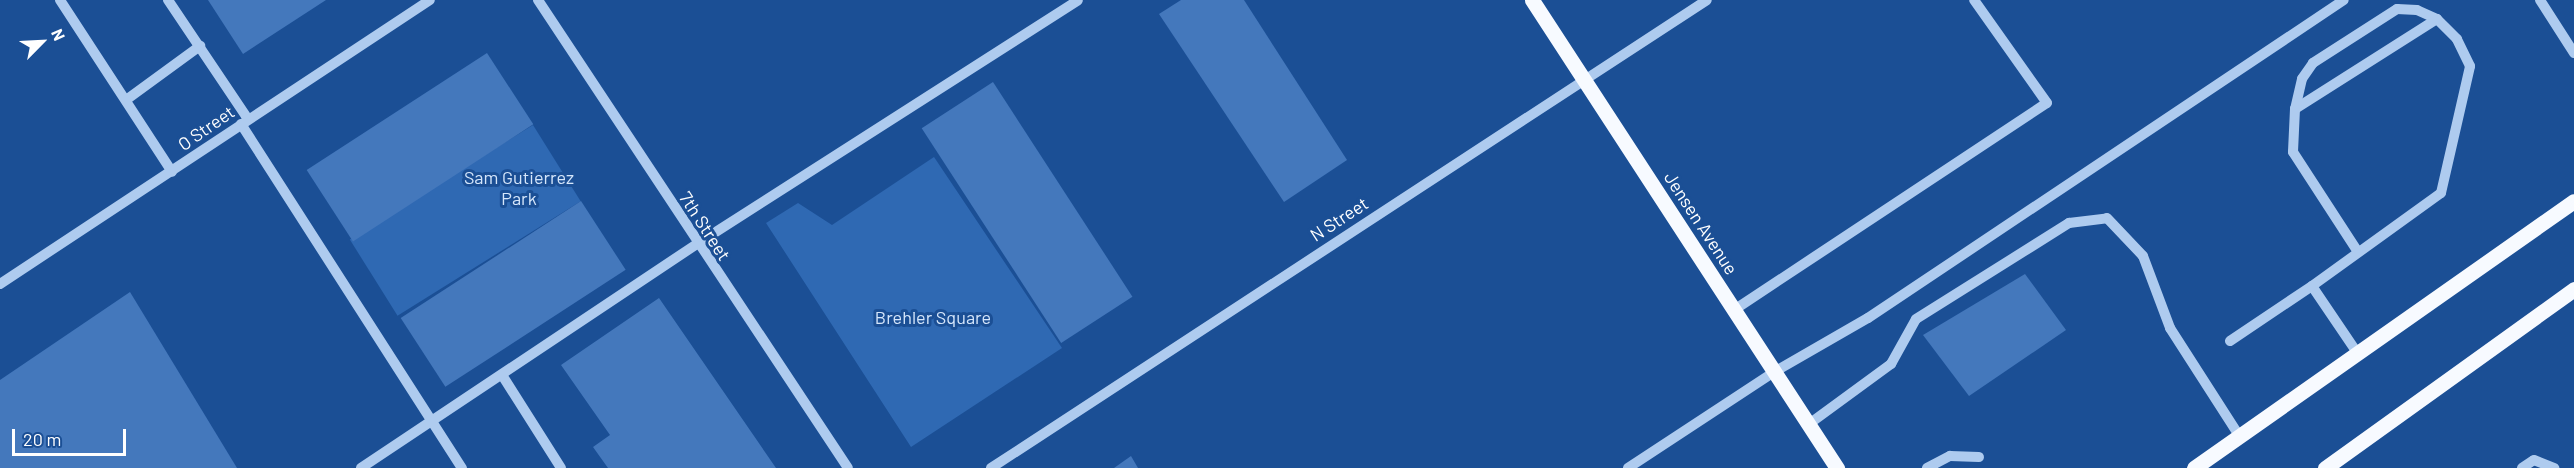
<!DOCTYPE html>
<style>
body{margin:0}
#map{position:relative;width:2574px;height:468px;overflow:hidden;background:#1b4f95;font-family:Barlow,sans-serif}
div>[style]{position:absolute}
[style*='--x']{left:calc(var(--x)*1px);top:calc(var(--y)*1px);width:calc(var(--w)*1px);rotate:calc(var(--a)*1deg)}
.green>*{inset:0;background:#2f69b3;transform-origin:0 0}
.building>*{inset:0;background:#4478bc;transform-origin:0 0}
.minor>*{height:10px;margin:-5px;padding:0 5px;transform-origin:5px;border-radius:5px;background:#aecbef}
.major>*{height:15px;margin:-7.5px;padding:0 7.5px;transform-origin:7.5px;border-radius:7.5px;background:#f7faff}
span{translate:-50% -50%;white-space:nowrap;text-align:center;line-height:1.15;-webkit-text-stroke:6px #1b4f95;paint-order:stroke}
.street-label{font-size:18px;color:#fff}
.park-label{font-size:18px;color:#d5e6fb}
.north{position:absolute;left:12px;top:12px;width:60px;height:60px;-webkit-text-stroke:4px #1b4f95;paint-order:stroke;rotate:66deg;font-size:16px;font-weight:700;line-height:24px;text-align:center;color:#fff}
.north::after{content:'';display:block;margin:auto;width:21px;height:27px;background:#fff;clip-path:polygon(50% 0,100% 100%,50% 72%,0 100%)}
.scale{position:absolute;left:12px;top:429px;width:114px;height:27px;box-sizing:border-box;border:3px solid #fff;border-top:0;padding-left:8px;font-size:18px;line-height:21px;white-space:nowrap;color:#fff;-webkit-text-stroke:4px #1b4f95;paint-order:stroke}
</style>
<div id="map">
<div class="green">
<i style="left:533px;top:125px;width:90px;height:216px;rotate:58deg"></i>
<i style="clip-path:polygon(934px 157px,1062px 348px,911px 447px,766px 223px,798px 203px,832px 225px)"></i>
</div>
<div class="building">
<i style="clip-path:polygon(208px 0,326px 0,243px 54px)"></i>
<i style="clip-path:polygon(1181px 0,1244px 0,1347px 160px,1284px 202px,1159px 14px)"></i>
<i style="left:487px;top:53px;width:85px;height:215px;rotate:57deg"></i>
<i style="left:993px;top:82px;width:256px;height:85px;rotate:57deg"></i>
<i style="left:581px;top:201px;width:82px;height:215px;rotate:57deg"></i>
<i style="clip-path:polygon(2025px 274px,2066px 330px,1969px 396px,1923px 335px)"></i>
<i style="clip-path:polygon(130px 292px,237px 468px,0 468px,0 380px)"></i>
<i style="clip-path:polygon(659px 298px,776px 468px,608px 468px,593px 447px,610px 435px,561px 365px)"></i>
<i style="clip-path:polygon(1131px 456px,1138px 468px,1114px 468px)"></i>
</div>
<div class="minor">
<i style="--x:60;--y:0;--w:205;--a:56.9"></i>
<i style="--x:168;--y:0;--w:143;--a:56.1"></i>
<i style="--x:538;--y:0;--w:561;--a:56.48"></i>
<i style="--x:2540;--y:0;--w:63;--a:57.3"></i>
<i style="--x:126;--y:100;--w:92;--a:-36.1"></i>
<i style="--x:2295;--y:109;--w:168;--a:-32.4"></i>
<i style="--x:241;--y:124;--w:409;--a:57.3"></i>
<i style="--x:0;--y:284;--w:515;--a:-33.44"></i>
<i style="--x:1734;--y:310;--w:375;--a:-33.5"></i>
<i style="--x:2047;--y:103;--w:126;--a:-125.3"></i>
<i style="--x:2230;--y:341;--w:99;--a:-33.9"></i>
<i style="--x:2358;--y:354;--w:82;--a:-124.1"></i>
<i style="--x:2312;--y:286;--w:159;--a:-35.8"></i>
<i style="--x:2441;--y:193;--w:130;--a:-77.1"></i>
<i style="--x:2470;--y:66;--w:30;--a:-116"></i>
<i style="--x:2457;--y:39;--w:28;--a:-135"></i>
<i style="--x:2437;--y:19;--w:22;--a:-156"></i>
<i style="--x:2417;--y:10;--w:20;--a:-177"></i>
<i style="--x:2397;--y:9;--w:100;--a:147.3"></i>
<i style="--x:2313;--y:63;--w:19;--a:125"></i>
<i style="--x:2302;--y:79;--w:31;--a:103"></i>
<i style="--x:2295;--y:109;--w:43;--a:92.7"></i>
<i style="--x:2293;--y:152;--w:119;--a:57"></i>
<i style="--x:502;--y:375;--w:110;--a:57.6"></i>
<i style="--x:1809;--y:424;--w:102;--a:-36.2"></i>
<i style="--x:1891;--y:364;--w:51;--a:-60.9"></i>
<i style="--x:1916;--y:319;--w:181;--a:-32.1"></i>
<i style="--x:2069;--y:223;--w:38;--a:-7"></i>
<i style="--x:2107;--y:218;--w:52;--a:46.5"></i>
<i style="--x:2143;--y:256;--w:77;--a:69.4"></i>
<i style="--x:2170;--y:328;--w:130;--a:57.3"></i>
<i style="--x:361;--y:468;--w:404;--a:-33.7"></i>
<i style="--x:697;--y:244;--w:452;--a:-32.6"></i>
<i style="--x:991;--y:468;--w:855;--a:-33.17"></i>
<i style="--x:1628;--y:468;--w:175;--a:-33.3"></i>
<i style="--x:1774;--y:372;--w:108;--a:-29.9"></i>
<i style="--x:1868;--y:318;--w:572;--a:-33.75"></i>
<i style="--x:1927;--y:468;--w:26;--a:-28"></i>
<i style="--x:1950;--y:456;--w:29;--a:2"></i>
<i style="--x:2522;--y:468;--w:14;--a:-34"></i>
<i style="--x:2534;--y:460;--w:22;--a:22"></i>
</div>
<div class="major">
<i style="--x:1532;--y:0;--w:559;--a:56.91"></i>
<i style="--x:2194;--y:468;--w:464;--a:-35.1"></i>
<i style="--x:2325;--y:468;--w:307;--a:-35.7"></i>
</div>
<div class="street-label">
<span style="left:206px;top:128px;rotate:-35deg">O Street</span>
<span style="left:1339px;top:219px;rotate:-33deg">N Street</span>
<span style="left:1701px;top:223px;rotate:57deg">Jensen Avenue</span>
<span style="left:705px;top:226px;rotate:57deg">7th Street</span>
</div>
<div class="park-label">
<span style="left:519px;top:188px">Sam Gutierrez<br>Park</span>
<span style="left:933px;top:317px">Brehler Square</span>
</div>
<div class="north">N</div>
<div class="scale">20 m</div>
</div>
